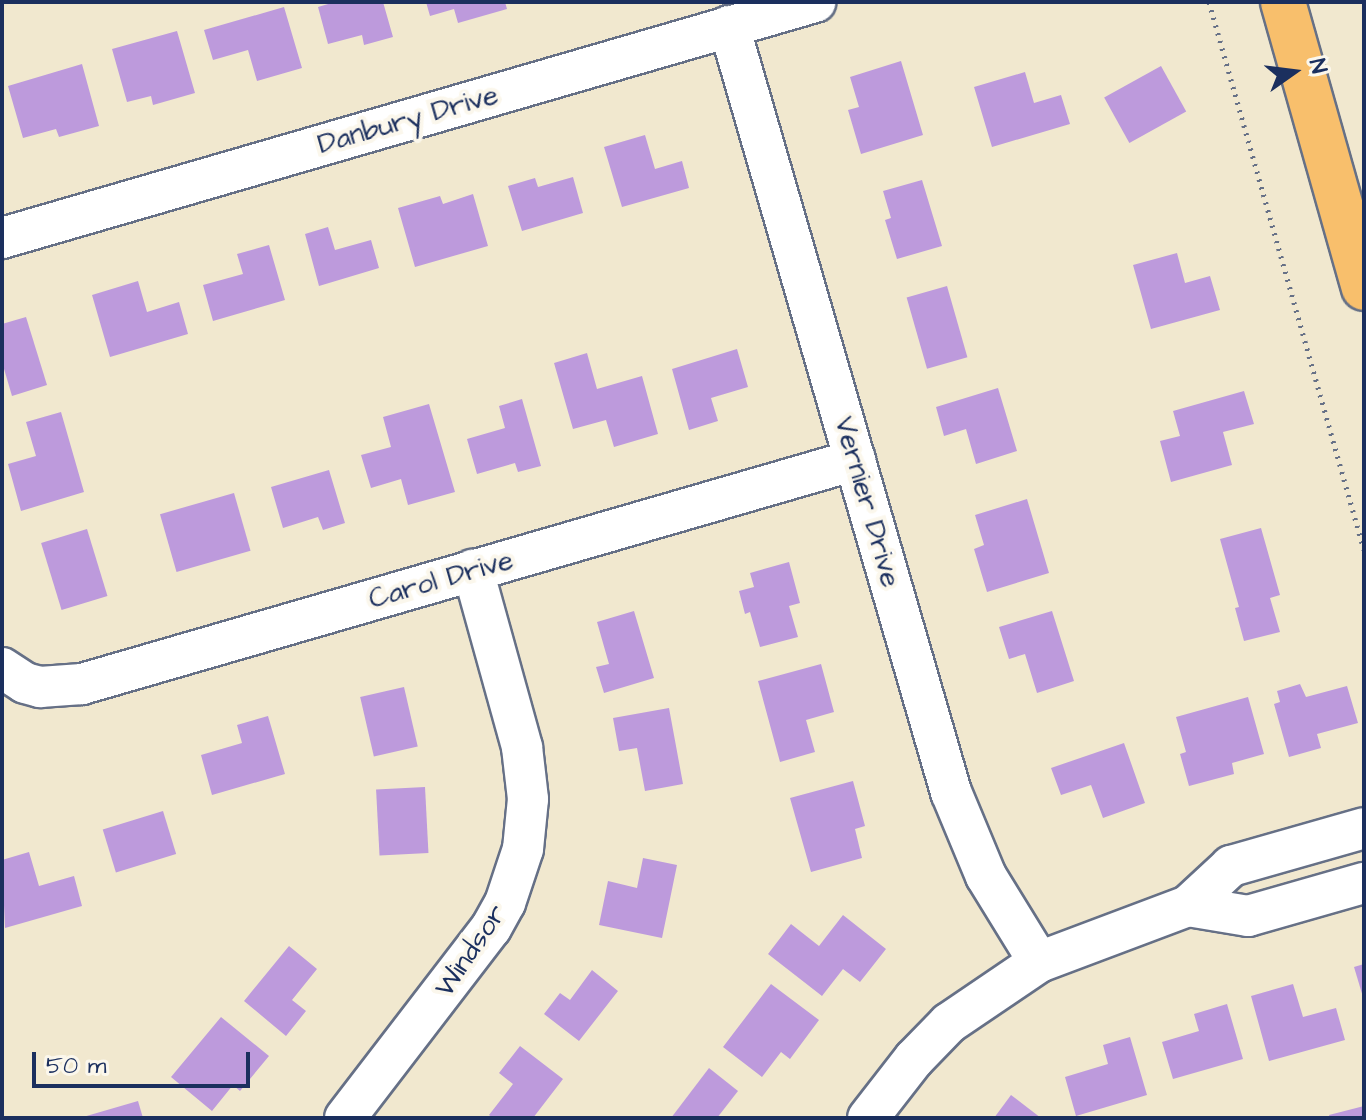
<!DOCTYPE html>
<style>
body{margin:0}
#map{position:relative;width:1366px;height:1120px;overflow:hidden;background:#f1e8cf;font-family:"Architects Daughter",sans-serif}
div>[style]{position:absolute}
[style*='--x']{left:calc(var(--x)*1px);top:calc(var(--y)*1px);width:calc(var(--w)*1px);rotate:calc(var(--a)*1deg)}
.building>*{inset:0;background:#bd9adc;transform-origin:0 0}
.path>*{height:5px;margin-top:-2.5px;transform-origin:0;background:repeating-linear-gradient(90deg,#667086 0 2px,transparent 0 8px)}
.roads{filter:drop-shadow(2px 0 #667086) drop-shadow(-2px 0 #667086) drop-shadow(0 2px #667086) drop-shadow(0 -2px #667086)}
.minor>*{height:40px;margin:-20px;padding:0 20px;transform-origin:20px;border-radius:20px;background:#fff}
.major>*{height:44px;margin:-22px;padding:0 22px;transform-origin:22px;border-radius:22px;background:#f8bf6c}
span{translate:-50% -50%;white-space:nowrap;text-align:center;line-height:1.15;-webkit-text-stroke:8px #fbf7ec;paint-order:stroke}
.street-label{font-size:28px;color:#1b2f5e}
.frame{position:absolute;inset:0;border:4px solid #1b2f5e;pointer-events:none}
.north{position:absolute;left:1254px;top:32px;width:80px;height:80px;-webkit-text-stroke:6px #fbf7ec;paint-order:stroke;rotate:76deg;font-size:22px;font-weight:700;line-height:32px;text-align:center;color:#1b2f5e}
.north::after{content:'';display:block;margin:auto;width:28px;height:36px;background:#1b2f5e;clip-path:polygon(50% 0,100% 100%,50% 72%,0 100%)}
.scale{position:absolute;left:32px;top:1052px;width:218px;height:36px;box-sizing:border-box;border:4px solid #1b2f5e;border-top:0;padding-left:10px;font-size:24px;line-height:28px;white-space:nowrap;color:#1b2f5e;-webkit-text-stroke:6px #fbf7ec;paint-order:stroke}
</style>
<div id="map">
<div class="building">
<i style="clip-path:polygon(335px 2px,383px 2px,393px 37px,364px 45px,362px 35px,328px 44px,318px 7px)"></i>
<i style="clip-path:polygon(426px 2px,505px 2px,507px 9px,458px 23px,454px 9px,430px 16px)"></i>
<i style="clip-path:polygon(284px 7px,302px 68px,257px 81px,248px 50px,213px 60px,204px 30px)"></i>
<i style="clip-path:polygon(177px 31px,195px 93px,153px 105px,151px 96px,127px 102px,112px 49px)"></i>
<i style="clip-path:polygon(901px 61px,923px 135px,861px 154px,848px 110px,859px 107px,850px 77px)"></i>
<i style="clip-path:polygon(82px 64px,99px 126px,59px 137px,56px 129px,23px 138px,8px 86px)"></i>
<i style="left:1161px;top:66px;width:52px;height:65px;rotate:61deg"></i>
<i style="clip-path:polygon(1025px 72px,1034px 103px,1061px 95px,1070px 124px,992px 147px,974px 87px)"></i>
<i style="clip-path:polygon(645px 135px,655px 169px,682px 161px,689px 188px,622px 207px,604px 147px)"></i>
<i style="clip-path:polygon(573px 177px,583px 213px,522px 231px,508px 186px,535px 178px,538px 187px)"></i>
<i style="clip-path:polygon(922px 180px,942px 246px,897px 259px,885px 220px,891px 218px,883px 191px)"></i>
<i style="clip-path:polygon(473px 194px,488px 246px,415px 267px,398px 208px,440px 196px,443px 204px)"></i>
<i style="clip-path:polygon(328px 227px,335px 250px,371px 240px,379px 268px,319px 286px,305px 234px)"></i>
<i style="clip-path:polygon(269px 245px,285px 300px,213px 321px,203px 285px,243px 274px,237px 254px)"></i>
<i style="clip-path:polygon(1177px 253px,1185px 283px,1210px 276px,1220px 310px,1151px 329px,1133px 265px)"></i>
<i style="clip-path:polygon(138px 281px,147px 312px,179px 302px,188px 334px,110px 357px,92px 295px)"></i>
<i style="left:947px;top:286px;width:74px;height:42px;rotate:74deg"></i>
<i style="clip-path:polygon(26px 317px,47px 385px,12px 396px,2px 362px,2px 324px)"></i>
<i style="clip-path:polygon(737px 349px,748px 387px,711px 398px,718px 421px,689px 430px,672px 369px)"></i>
<i style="clip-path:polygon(587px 353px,597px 389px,642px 376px,658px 434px,614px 447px,606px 420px,573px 429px,554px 363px)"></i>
<i style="clip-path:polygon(998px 388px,1017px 451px,976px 464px,966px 429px,944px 436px,936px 407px)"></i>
<i style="clip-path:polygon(1244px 391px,1254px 424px,1223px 432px,1232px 465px,1171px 482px,1160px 441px,1180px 436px,1173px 411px)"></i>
<i style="clip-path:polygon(522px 399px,541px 466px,518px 472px,515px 463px,477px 474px,467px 439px,505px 428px,499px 406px)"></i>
<i style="clip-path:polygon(429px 404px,455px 492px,408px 505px,401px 479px,371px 488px,361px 455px,391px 447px,383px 417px)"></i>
<i style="clip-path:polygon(61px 412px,84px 492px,21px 511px,8px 464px,36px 456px,26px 422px)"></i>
<i style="clip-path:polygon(329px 470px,345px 523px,323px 530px,318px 517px,283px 528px,271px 487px)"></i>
<i style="left:234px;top:493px;width:60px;height:77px;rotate:74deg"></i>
<i style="clip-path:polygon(1027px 499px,1049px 573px,987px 592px,974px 549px,984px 545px,975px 515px)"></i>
<i style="clip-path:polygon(1261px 528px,1280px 595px,1270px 598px,1280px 632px,1244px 641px,1235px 608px,1239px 607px,1220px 539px)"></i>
<i style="left:87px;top:529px;width:70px;height:48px;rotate:73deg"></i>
<i style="clip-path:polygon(789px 562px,800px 603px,789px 606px,798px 637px,760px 647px,750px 612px,745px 614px,739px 591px,754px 587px,750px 573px)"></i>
<i style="clip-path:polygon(634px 611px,654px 678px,604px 693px,596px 667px,609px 664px,597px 622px)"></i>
<i style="clip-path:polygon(1052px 611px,1074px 681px,1037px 693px,1025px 654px,1009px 659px,999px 627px)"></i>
<i style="clip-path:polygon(821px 664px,834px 712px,806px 720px,815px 752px,780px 762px,758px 681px)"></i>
<i style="clip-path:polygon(1300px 684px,1306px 697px,1347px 686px,1358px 723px,1317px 734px,1321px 748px,1289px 757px,1274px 704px,1280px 702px,1277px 691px)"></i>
<i style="left:404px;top:687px;width:61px;height:45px;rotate:77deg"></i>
<i style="clip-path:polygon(1248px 697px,1264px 754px,1232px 763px,1234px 774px,1189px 786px,1180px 754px,1186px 752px,1176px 717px)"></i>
<i style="clip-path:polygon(669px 708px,683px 784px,645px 791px,637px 748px,619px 751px,613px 718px)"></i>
<i style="clip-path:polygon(268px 716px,285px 774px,212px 795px,201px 755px,242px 743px,237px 725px)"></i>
<i style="clip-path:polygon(1124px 743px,1145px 803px,1103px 818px,1091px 785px,1061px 795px,1051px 768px)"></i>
<i style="clip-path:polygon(853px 781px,865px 826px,855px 829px,862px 858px,811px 872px,790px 798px)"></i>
<i style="left:425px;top:787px;width:66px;height:49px;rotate:87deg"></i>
<i style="left:163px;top:811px;width:45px;height:63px;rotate:73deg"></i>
<i style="clip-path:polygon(29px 852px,39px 886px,74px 876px,82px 906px,5px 928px,2px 860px)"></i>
<i style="clip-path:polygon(643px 858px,677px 865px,662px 938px,599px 925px,608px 881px,637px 888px)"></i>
<i style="clip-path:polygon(843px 915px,886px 949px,860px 982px,843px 969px,822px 996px,768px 954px,791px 924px,819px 946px)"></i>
<i style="clip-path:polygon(289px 946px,317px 969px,292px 1000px,306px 1011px,286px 1036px,244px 1001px)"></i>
<i style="clip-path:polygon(1364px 964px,1364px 997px,1363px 997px,1354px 967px)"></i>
<i style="clip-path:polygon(592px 970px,618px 991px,579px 1041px,544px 1014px,560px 993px,570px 1000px)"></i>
<i style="clip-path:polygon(771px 984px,819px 1020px,790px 1059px,781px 1052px,762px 1077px,723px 1047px)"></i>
<i style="clip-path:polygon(1293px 984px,1303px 1017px,1336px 1008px,1345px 1040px,1269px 1061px,1251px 996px)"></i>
<i style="clip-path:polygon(1227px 1004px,1243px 1059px,1173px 1079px,1162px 1042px,1199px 1031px,1194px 1014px)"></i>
<i style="clip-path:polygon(221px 1017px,269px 1056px,240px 1091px,233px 1085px,212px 1111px,171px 1077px)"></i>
<i style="clip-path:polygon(1130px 1037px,1147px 1095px,1076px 1116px,1065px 1077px,1108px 1064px,1103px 1045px)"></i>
<i style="clip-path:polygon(520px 1046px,563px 1079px,533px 1118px,493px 1118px,489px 1115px,513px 1084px,499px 1073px)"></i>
<i style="clip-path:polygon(709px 1068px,738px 1091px,717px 1118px,671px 1118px)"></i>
<i style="clip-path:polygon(1011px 1095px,1041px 1118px,994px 1118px)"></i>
<i style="clip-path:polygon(138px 1101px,143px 1118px,83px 1118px,83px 1117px)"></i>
<i style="clip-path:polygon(1364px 1106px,1364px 1118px,1330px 1118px,1329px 1115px)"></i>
</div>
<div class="path">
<i style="--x:1209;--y:2;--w:569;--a:74.21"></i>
</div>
<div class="roads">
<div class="minor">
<i style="--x:729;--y:26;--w:798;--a:73.84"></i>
<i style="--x:951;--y:792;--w:91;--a:67.4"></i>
<i style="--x:986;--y:876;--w:101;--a:58.4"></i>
<i style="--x:2;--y:238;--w:847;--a:-16.19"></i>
<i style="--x:2;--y:668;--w:27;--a:33"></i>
<i style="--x:25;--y:683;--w:16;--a:15"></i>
<i style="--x:40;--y:687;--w:42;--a:-4.1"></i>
<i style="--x:82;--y:684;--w:805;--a:-16.16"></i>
<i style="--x:1188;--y:906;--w:61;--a:9.5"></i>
<i style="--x:1248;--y:916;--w:121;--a:-15.9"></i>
<i style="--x:345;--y:1118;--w:240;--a:-52.5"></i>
<i style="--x:491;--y:928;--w:29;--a:-61"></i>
<i style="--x:505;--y:903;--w:57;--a:-71.6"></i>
<i style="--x:523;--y:849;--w:50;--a:-84.3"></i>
<i style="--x:528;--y:799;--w:52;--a:-96.6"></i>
<i style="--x:522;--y:747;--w:184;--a:-105.5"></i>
<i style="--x:868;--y:1118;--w:75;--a:-52.1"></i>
<i style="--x:914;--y:1059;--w:50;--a:-45.8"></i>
<i style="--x:949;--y:1023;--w:109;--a:-34.1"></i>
<i style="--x:1039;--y:962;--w:159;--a:-20.6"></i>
<i style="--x:1188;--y:906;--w:59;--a:-42.9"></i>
<i style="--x:1231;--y:866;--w:138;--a:-15.9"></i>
</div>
<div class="major">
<i style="--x:1283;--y:2;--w:297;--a:74.2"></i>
</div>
</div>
<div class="street-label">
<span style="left:408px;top:120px;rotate:-16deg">Danbury Drive</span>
<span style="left:867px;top:502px;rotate:74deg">Vernier Drive</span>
<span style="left:441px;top:580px;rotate:-16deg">Carol Drive</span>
<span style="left:471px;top:951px;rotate:-56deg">Windsor</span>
</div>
<div class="frame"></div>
<div class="north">N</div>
<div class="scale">50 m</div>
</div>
